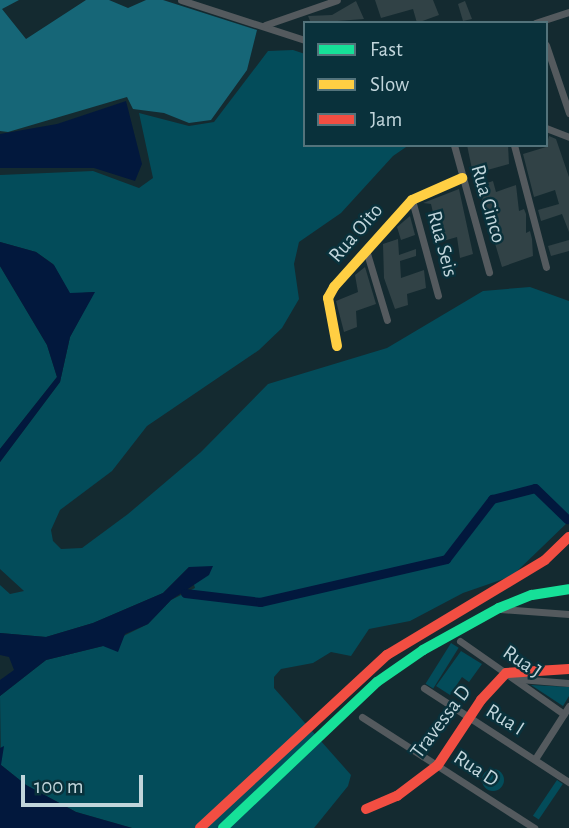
<!DOCTYPE html>
<style>
body{margin:0}
#map{position:relative;width:569px;height:828px;overflow:hidden;background:#142a30;font-family:"Alegreya Sans",sans-serif}
div>[style]{position:absolute}
[style*='--x']{left:calc(var(--x)*1px);top:calc(var(--y)*1px);width:calc(var(--w)*1px);rotate:calc(var(--a)*1deg)}
.green>*{inset:0;background:#034c5a;transform-origin:0 0}
.round{border-radius:50%}
.forest>*{inset:0;background:#166677}
.water>*{inset:0;background:#02183d}
.canal>*{height:9px;margin:-4.5px;padding:0 4.5px;transform-origin:4.5px;border-radius:4.5px;background:#02183d}
.building>*{inset:0;background:#314246}
.street>*{height:7px;margin:-3.5px;padding:0 3.5px;transform-origin:3.5px;border-radius:3.5px;background:#545a5e}
.fast>*{height:10px;margin:-5px;padding:0 5px;transform-origin:5px;border-radius:5px;background:#16e098}
.slow>*{height:10px;margin:-5px;padding:0 5px;transform-origin:5px;border-radius:5px;background:#ffcf43}
.jam>*{height:10px;margin:-5px;padding:0 5px;transform-origin:5px;border-radius:5px;background:#f24e42}
span{translate:-50% -50%;white-space:nowrap;text-align:center;line-height:1.15;-webkit-text-stroke:5px #09313b;paint-order:stroke}
.street-label{font-size:21px;color:#c1d5db}
.legend{position:absolute;left:303px;top:21px;width:245px;height:126px;box-sizing:border-box;background:#09313b;border:2px solid #53737b;margin:0;padding:9px 12px;list-style:none;font-size:21px;color:#c1d5db}
.legend li{display:flex;align-items:center;gap:14px;height:35px}
.legend b{width:35px;border:2px solid #53737b}
.scale{position:absolute;left:21px;top:775px;width:122px;height:32px;box-sizing:border-box;border:4px solid #c1d5db;border-top:0;padding-left:9px;font-size:21px;line-height:24px;white-space:nowrap;color:#c1d5db;-webkit-text-stroke:5px #09313b;paint-order:stroke}
</style>
<div id="map">
<div class="green">
<i style="clip-path:polygon(293px 50px,305px 54px,305px 145px,409px 145px,393px 156px,341px 213px,299px 242px,294px 264px,299px 299px,282px 328px,259px 350px,147px 426px,112px 471px,60px 510px,51px 530px,53px 541px,61px 549px,82px 548px,128px 514px,201px 452px,268px 384px,387px 348px,483px 291px,530px 287px,569px 301px,569px 521px,512px 576px,463px 593px,410px 621px,369px 629px,351px 656px,331px 652px,313px 663px,281px 669px,274px 677px,274px 688px,351px 775px,348px 786px,314px 828px,132px 828px,76px 812px,26px 785px,1px 765px,0 696px,46px 660px,103px 646px,148px 624px,171px 600px,195px 588px,189px 567px,163px 593px,93px 623px,46px 637px,0 633px,0 585px,10px 594px,24px 591px,0 569px,0 462px,60px 382px,70px 337px,94px 292px,70px 294px,53px 264px,36px 252px,0 242px,0 175px,93px 171px,139px 188px,153px 178px,139px 113px,189px 126px,214px 122px,268px 51px)"></i>
<i style="clip-path:polygon(0 266px,47px 345px,57px 377px,0 449px)"></i>
<i style="left:451px;top:643px;width:9px;height:48px;rotate:32deg"></i>
<i style="clip-path:polygon(461px 651px,482px 664px,469px 682px,462px 677px,450px 695px,436px 686px)"></i>
<i style="clip-path:polygon(531px 685px,569px 687px,569px 696px,563px 706px)"></i>
<i class="round" style="left:482px;top:769px;width:22px;height:22px"></i>
<i style="left:557px;top:780px;width:7px;height:43px;rotate:34deg"></i>
</div>
<div class="forest">
<i style="clip-path:polygon(0 0,19px 0,2px 9px,26px 39px,86px 0,109px 0,128px 8px,146px 0,163px 0,257px 30px,247px 70px,211px 120px,189px 123px,164px 113px,133px 109px,127px 97px,8px 132px,0 131px)"></i>
</div>
<div class="water">
<i style="clip-path:polygon(126px 101px,142px 164px,135px 181px,94px 168px,0 168px,0 134px,57px 124px)"></i>
<i style="clip-path:polygon(0 242px,36px 252px,54px 265px,70px 293px,95px 292px,70px 337px,60px 382px,0 462px,0 449px,57px 377px,47px 345px,0 266px)"></i>
<i style="clip-path:polygon(213px 566px,209px 575px,171px 600px,148px 624px,125px 634px,118px 652px,103px 646px,46px 660px,0 696px,0 680px,14px 670px,9px 657px,0 655px,0 633px,46px 637px,93px 623px,163px 593px,189px 567px)"></i>
<i style="clip-path:polygon(4px 746px,1px 765px,26px 785px,76px 812px,132px 828px,0 828px,0 748px)"></i>
</div>
<div class="canal">
<i style="--x:185;--y:593;--w:76;--a:6.8"></i>
<i style="--x:260;--y:602;--w:191;--a:-13"></i>
<i style="--x:446;--y:559;--w:76;--a:-52.5"></i>
<i style="--x:492;--y:499;--w:44;--a:-14.3"></i>
<i style="--x:535;--y:488;--w:45;--a:44.1"></i>
</div>
<div class="building">
<i style="clip-path:polygon(375px 0,433px 0,439px 15px,417px 23px,413px 9px,381px 18px)"></i>
<i style="clip-path:polygon(356px 1px,364px 19px,311px 23px,308px 16px,332px 15px)"></i>
<i style="clip-path:polygon(465px 1px,472px 19px,463px 21px,458px 4px)"></i>
<i style="clip-path:polygon(549px 136px,556px 139px,569px 177px,569px 232px,562px 214px,541px 221px,538px 210px,559px 204px,555px 190px,534px 197px,523px 154px,546px 147px)"></i>
<i style="clip-path:polygon(467px 145px,508px 145px,509px 164px,473px 174px)"></i>
<i style="clip-path:polygon(493px 181px,496px 192px,516px 185px,519px 211px,524px 209px,526px 214px,526px 233px,530px 231px,532px 239px,533px 256px,502px 267px,478px 186px)"></i>
<i style="clip-path:polygon(459px 189px,473px 254px,460px 258px,457px 237px,433px 244px,435px 221px,431px 204px,423px 203px)"></i>
<i style="clip-path:polygon(410px 216px,415px 235px,401px 240px,397px 227px)"></i>
<i style="clip-path:polygon(398px 239px,399px 255px,416px 249px,416px 256px,400px 261px,401px 278px,424px 270px,426px 288px,407px 294px,408px 305px,395px 309px,384px 278px,383px 244px)"></i>
<i style="clip-path:polygon(569px 240px,569px 251px,551px 256px,548px 246px)"></i>
<i style="clip-path:polygon(365px 267px,376px 304px,356px 311px,357px 327px,344px 332px,336px 301px,358px 292px,355px 275px)"></i>
</div>
<div class="street">
<i style="--x:181;--y:0;--w:130;--a:17.9"></i>
<i style="--x:535;--y:23;--w:36;--a:-18"></i>
<i style="--x:265;--y:25;--w:76;--a:-19.1"></i>
<i style="--x:546;--y:45;--w:72;--a:71.3"></i>
<i style="--x:546;--y:128;--w:25;--a:21"></i>
<i style="--x:454;--y:145;--w:132;--a:74.6"></i>
<i style="--x:514;--y:145;--w:126;--a:75.3"></i>
<i style="--x:412;--y:200;--w:99;--a:74.8"></i>
<i style="--x:366;--y:250;--w:73;--a:73.3"></i>
<i style="--x:500;--y:609;--w:69;--a:4.1"></i>
<i style="--x:460;--y:641;--w:127;--a:35.1"></i>
<i style="--x:519;--y:679;--w:50;--a:4.6"></i>
<i style="--x:424;--y:688;--w:173;--a:33"></i>
<i style="--x:362;--y:717;--w:205;--a:32.8"></i>
<i style="--x:535;--y:759;--w:63;--a:-57.3"></i>
</div>
<div class="fast">
<i style="--x:223;--y:828;--w:212;--a:-43.5"></i>
<i style="--x:377;--y:682;--w:56;--a:-34.8"></i>
<i style="--x:423;--y:650;--w:87;--a:-28.9"></i>
<i style="--x:499;--y:608;--w:35;--a:-22"></i>
<i style="--x:532;--y:595;--w:37;--a:-9"></i>
</div>
<div class="slow">
<i style="--x:337;--y:346;--w:49;--a:-100.6"></i>
<i style="--x:328;--y:298;--w:13;--a:-61"></i>
<i style="--x:334;--y:287;--w:117;--a:-48.1"></i>
<i style="--x:412;--y:200;--w:55;--a:-23.7"></i>
</div>
<div class="jam">
<i style="--x:366;--y:809;--w:34;--a:-23"></i>
<i style="--x:397;--y:796;--w:51;--a:-37.1"></i>
<i style="--x:438;--y:765;--w:78;--a:-56.5"></i>
<i style="--x:481;--y:700;--w:37;--a:-47"></i>
<i style="--x:506;--y:673;--w:63;--a:-3.6"></i>
<i style="--x:200;--y:828;--w:255;--a:-42.8"></i>
<i style="--x:387;--y:655;--w:184;--a:-31"></i>
<i style="--x:545;--y:560;--w:33;--a:-44"></i>
</div>
<div class="street-label">
<span style="left:488px;top:204px;rotate:74deg">Rua Cinco</span>
<span style="left:356px;top:233px;rotate:-49deg">Rua Oito</span>
<span style="left:442px;top:244px;rotate:75deg">Rua Seis</span>
<span style="left:522px;top:662px;rotate:34deg">Rua J</span>
<span style="left:505px;top:720px;rotate:32deg">Rua I</span>
<span style="left:441px;top:722px;rotate:-53deg">Travessa D</span>
<span style="left:476px;top:769px;rotate:33deg">Rua D</span>
</div>
<ul class="legend">
<li><b style="height:9px;background:#16e098"></b>Fast</li>
<li><b style="height:9px;background:#ffcf43"></b>Slow</li>
<li><b style="height:9px;background:#f24e42"></b>Jam</li>
</ul>
<div class="scale">100 m</div>
</div>
